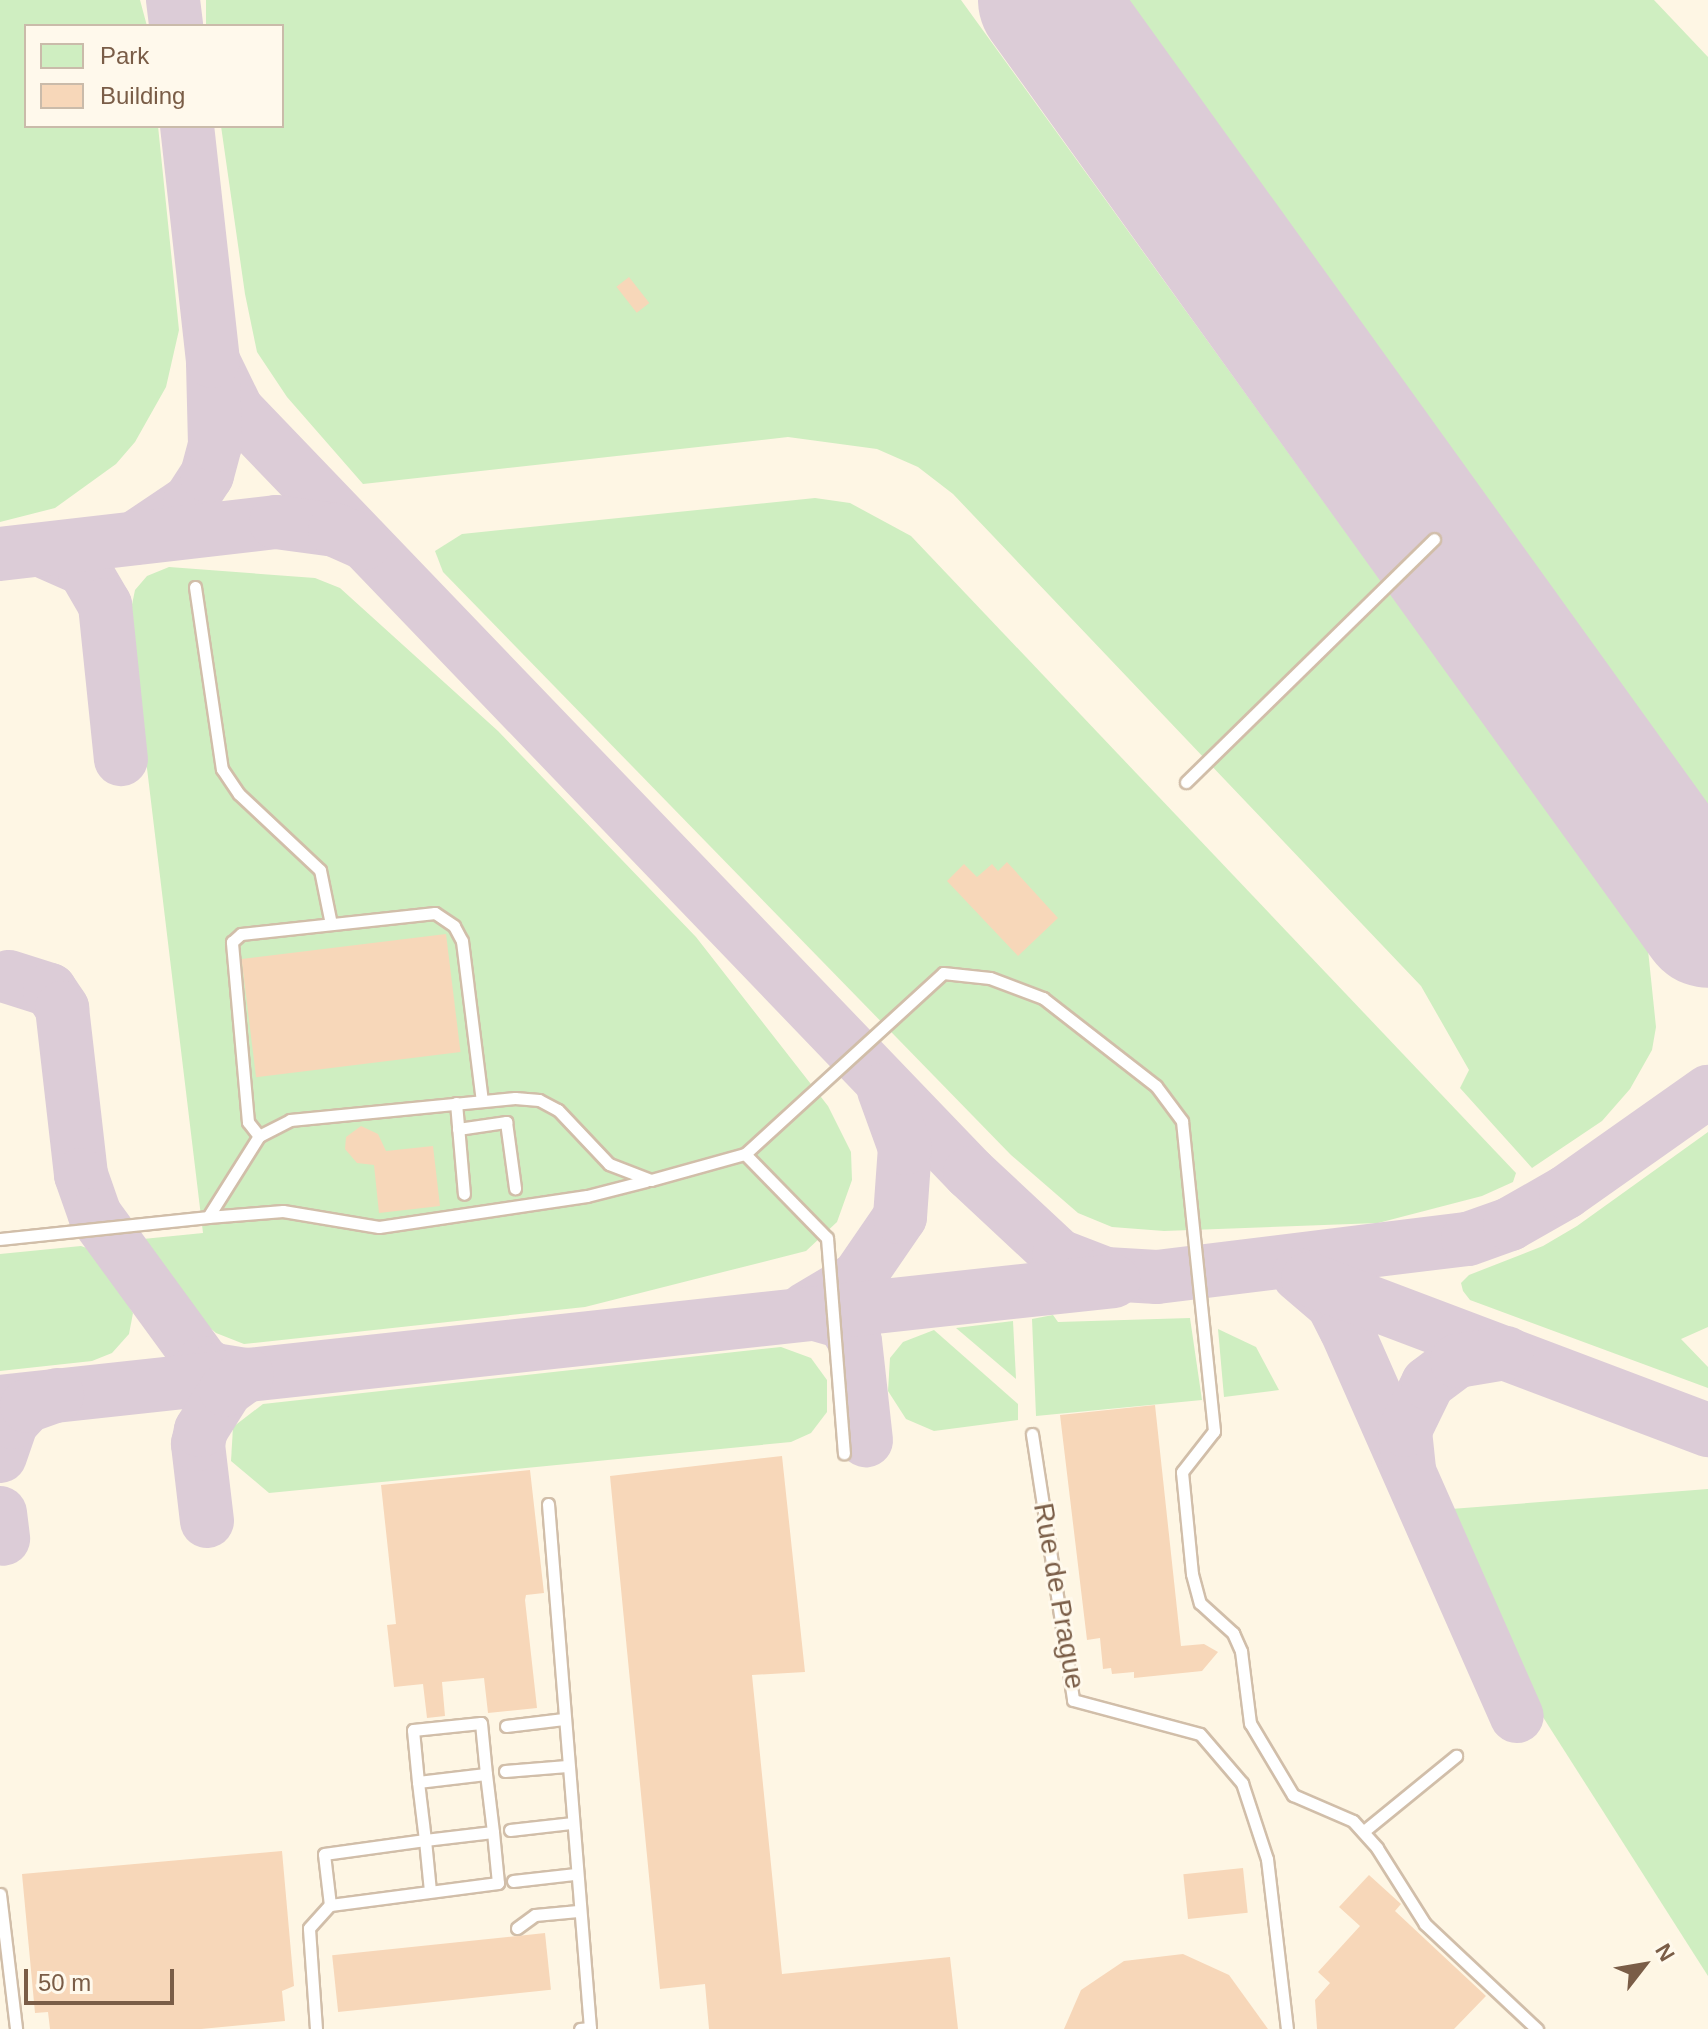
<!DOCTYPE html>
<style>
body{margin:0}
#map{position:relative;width:1708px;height:2029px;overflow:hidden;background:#fef6e4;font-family:Helvetica,sans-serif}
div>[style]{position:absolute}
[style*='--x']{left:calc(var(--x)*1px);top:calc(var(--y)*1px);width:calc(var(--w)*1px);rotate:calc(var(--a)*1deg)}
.green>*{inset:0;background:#cfeec1}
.taxiway>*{height:54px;margin:-27px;padding:0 27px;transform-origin:27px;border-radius:27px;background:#dcccd7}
.runway>*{height:136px;margin:-68px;padding:0 68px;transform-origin:68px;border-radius:68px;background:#dcccd7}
.building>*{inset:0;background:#f7d7b9;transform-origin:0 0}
.roads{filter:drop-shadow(2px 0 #d1bea9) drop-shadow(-2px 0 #d1bea9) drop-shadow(0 2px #d1bea9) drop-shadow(0 -2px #d1bea9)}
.lane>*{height:11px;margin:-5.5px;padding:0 5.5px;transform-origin:5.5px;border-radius:5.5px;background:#fff}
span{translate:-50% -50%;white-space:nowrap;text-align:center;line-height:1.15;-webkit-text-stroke:6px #fff9ec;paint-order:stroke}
.street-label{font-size:28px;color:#7a5d47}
.legend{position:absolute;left:24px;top:24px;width:260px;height:104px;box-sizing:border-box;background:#fff9ec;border:2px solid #cabbaa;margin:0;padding:10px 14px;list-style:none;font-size:24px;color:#7a5d47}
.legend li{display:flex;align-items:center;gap:16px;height:40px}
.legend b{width:40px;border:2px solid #cabbaa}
.north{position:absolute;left:1604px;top:1925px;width:80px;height:80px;-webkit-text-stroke:6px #fff9ec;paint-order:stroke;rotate:59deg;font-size:22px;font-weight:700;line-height:32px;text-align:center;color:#7a5d47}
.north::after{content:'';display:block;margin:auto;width:28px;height:36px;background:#7a5d47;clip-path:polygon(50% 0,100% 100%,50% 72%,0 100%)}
.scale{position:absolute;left:24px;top:1969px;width:150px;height:36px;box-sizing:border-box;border:4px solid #7a5d47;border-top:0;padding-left:10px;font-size:24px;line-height:28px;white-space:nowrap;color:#7a5d47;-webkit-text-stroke:6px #fff9ec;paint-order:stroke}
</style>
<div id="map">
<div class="green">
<i style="clip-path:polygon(0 0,140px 0,147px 26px,26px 26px,26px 126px,158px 126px,179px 330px,166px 387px,135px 442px,116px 464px,55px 508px,0 522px)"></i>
<i style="clip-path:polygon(206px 0,961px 0,1648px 950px,1656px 1027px,1652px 1050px,1630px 1089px,1602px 1121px,1532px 1168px,1460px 1088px,1469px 1070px,1421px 986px,953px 494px,918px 467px,877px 449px,788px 437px,363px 484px,287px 397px,257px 352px,245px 294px,221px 126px,282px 126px,282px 26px,206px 26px)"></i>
<i style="clip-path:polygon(1128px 0,1654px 0,1708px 57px,1708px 805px)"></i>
<i style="clip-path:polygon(815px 498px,850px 503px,911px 536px,1516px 1173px,1513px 1182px,1482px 1196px,1378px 1223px,1164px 1231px,1112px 1227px,1078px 1213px,1011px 1155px,443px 572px,435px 551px,462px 534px)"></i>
<i style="clip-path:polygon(169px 567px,315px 578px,340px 588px,498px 731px,696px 937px,828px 1106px,851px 1152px,852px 1180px,837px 1222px,806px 1251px,585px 1307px,244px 1344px,216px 1333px,189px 1310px,143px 1239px,203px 1233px,129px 619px,135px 590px,147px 576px)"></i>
<i style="clip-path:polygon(1708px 1132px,1708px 1327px,1681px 1339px,1708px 1367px,1708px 1388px,1470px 1300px,1463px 1291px,1461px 1283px,1469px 1275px,1543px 1246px,1577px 1226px)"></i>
<i style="clip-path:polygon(81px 1246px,95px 1251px,133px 1313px,129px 1334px,112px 1353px,92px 1361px,0 1371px,0 1254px)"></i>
<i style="clip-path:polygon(1053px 1315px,1058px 1322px,1190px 1318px,1202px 1400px,1036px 1416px,1032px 1319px)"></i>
<i style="clip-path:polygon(1013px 1321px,1016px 1379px,956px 1328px)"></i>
<i style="clip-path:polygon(1218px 1329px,1256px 1347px,1279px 1390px,1224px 1397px)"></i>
<i style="clip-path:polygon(934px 1330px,1018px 1404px,1018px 1420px,934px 1431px,906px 1419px,888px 1391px,890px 1358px,903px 1342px)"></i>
<i style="clip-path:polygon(781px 1347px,811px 1358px,827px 1380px,827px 1412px,811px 1433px,791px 1442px,269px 1493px,231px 1461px,233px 1427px,263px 1404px)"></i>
<i style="clip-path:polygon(1708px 1489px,1708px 1976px,1534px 1703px,1451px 1509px)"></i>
</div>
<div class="taxiway">
<i style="--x:173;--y:0;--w:26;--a:83"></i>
<i style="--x:213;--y:361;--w:55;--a:63.9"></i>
<i style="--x:237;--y:410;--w:1058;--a:46.15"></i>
<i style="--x:970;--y:1173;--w:122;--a:43"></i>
<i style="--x:1059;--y:1256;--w:50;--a:21"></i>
<i style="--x:1106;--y:1274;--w:51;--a:3.4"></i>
<i style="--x:1157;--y:1277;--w:313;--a:-7"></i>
<i style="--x:1468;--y:1239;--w:45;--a:-19.7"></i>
<i style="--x:1510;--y:1224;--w:64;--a:-29.7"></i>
<i style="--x:1566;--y:1192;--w:174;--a:-35.2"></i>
<i style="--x:135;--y:538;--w:66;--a:-33.9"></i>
<i style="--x:190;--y:501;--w:31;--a:-57"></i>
<i style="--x:207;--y:475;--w:31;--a:-75"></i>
<i style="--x:215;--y:445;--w:84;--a:-91.4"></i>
<i style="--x:213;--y:361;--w:236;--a:-96.3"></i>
<i style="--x:41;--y:550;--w:47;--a:23.8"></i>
<i style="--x:84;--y:569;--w:42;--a:59.7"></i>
<i style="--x:105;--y:605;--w:155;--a:84.1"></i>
<i style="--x:0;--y:554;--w:278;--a:-6.6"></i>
<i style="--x:276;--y:522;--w:60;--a:7.7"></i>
<i style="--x:335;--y:530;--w:32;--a:24"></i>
<i style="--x:1706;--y:917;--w:5;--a:68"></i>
<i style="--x:9;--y:977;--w:43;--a:17.6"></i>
<i style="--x:50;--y:990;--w:22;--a:56"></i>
<i style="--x:62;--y:1008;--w:168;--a:83.5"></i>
<i style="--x:81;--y:1175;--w:42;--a:70.7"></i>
<i style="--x:95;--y:1215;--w:183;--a:53.9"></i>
<i style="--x:203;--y:1363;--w:13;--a:32"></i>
<i style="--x:214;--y:1370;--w:33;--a:9"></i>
<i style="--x:1299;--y:1275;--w:45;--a:40.5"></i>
<i style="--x:1333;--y:1304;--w:28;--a:63"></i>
<i style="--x:1346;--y:1329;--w:423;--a:66.2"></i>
<i style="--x:1308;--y:1279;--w:428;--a:20.7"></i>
<i style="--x:806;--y:1309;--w:61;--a:-30.8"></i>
<i style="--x:858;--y:1278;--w:74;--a:-55.5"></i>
<i style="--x:900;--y:1217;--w:69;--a:-85.9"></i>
<i style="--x:905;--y:1148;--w:62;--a:-109.9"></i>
<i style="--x:812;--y:1313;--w:32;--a:16"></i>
<i style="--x:843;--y:1322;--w:22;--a:58"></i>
<i style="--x:855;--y:1341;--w:100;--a:83.7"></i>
<i style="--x:0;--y:1402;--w:1120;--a:-6.2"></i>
<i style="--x:0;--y:1456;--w:36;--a:-71"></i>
<i style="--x:12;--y:1422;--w:22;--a:-47"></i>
<i style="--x:27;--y:1406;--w:32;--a:-20"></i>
<i style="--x:1409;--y:1469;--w:39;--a:-96"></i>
<i style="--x:1405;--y:1430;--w:52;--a:-63.9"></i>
<i style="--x:1428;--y:1383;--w:36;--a:-37"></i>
<i style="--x:1457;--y:1361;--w:50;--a:-9.3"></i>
<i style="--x:0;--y:1513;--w:26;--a:83"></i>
<i style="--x:207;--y:1521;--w:78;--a:-96.7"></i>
<i style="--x:198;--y:1444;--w:14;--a:-78"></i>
<i style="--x:201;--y:1430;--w:47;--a:-58"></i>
<i style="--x:226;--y:1390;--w:26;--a:-36"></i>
</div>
<div class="runway">
<i style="--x:1046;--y:0;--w:1133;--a:54.26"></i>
</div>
<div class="building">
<i style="left:629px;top:277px;width:33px;height:16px;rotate:52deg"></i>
<i style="clip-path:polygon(1007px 862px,1058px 918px,1018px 956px,947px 881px,964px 864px,977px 877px,992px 864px,998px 871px)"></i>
<i style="left:446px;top:934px;width:119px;height:206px;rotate:83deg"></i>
<i style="clip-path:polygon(361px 1126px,378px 1134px,386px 1151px,433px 1146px,440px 1206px,379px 1213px,374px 1165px,357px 1163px,345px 1149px,346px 1137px)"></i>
<i style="clip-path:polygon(1155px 1405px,1181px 1646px,1204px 1644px,1218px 1652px,1202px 1671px,1134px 1678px,1134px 1672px,1112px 1674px,1111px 1668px,1103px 1669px,1100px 1638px,1087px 1640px,1060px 1415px)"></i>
<i style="clip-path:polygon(782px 1456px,805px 1672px,752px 1675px,782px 1974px,950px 1957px,958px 2029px,709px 2029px,705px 1984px,660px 1989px,610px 1476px)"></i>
<i style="clip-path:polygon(530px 1470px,544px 1593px,526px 1595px,525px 1600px,537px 1708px,488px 1713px,484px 1678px,442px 1682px,445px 1716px,427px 1718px,423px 1684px,394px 1687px,387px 1625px,396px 1624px,381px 1485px)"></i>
<i style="clip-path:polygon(282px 1851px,294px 1986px,282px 1991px,285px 2021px,201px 2029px,50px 2029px,48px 2012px,35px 2013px,22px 1874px)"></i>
<i style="left:1243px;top:1868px;width:45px;height:60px;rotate:84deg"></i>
<i style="clip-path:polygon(1369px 1875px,1401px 1904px,1395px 1911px,1486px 1996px,1454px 2029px,1317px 2029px,1315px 2000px,1330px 1983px,1318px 1972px,1360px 1926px,1339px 1907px)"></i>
<i style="left:545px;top:1933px;width:57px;height:214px;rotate:84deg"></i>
<i style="clip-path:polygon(1183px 1954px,1229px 1975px,1268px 2029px,1064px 2029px,1081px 1990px,1124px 1961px)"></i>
</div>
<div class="roads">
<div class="lane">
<i style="--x:195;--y:587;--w:184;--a:81.6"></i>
<i style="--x:222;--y:769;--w:30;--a:56"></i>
<i style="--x:239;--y:794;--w:111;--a:43.2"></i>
<i style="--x:320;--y:870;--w:55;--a:78.5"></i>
<i style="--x:1186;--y:782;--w:347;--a:-44.4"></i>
<i style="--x:456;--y:1103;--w:91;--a:85"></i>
<i style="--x:458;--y:1129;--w:49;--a:-8.3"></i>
<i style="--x:506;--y:1122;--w:67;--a:82.2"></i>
<i style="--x:259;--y:1136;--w:18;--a:-128"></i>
<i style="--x:248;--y:1122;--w:181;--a:-95.1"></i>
<i style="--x:232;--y:942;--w:12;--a:-42"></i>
<i style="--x:241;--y:934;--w:195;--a:-6.2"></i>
<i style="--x:435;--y:913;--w:23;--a:34"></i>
<i style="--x:454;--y:926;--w:17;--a:62"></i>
<i style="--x:462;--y:941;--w:161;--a:82.9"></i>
<i style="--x:745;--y:1154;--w:117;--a:45.7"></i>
<i style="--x:827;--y:1238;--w:216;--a:85.5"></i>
<i style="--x:208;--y:1217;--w:75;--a:-4.6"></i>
<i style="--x:283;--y:1211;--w:97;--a:9.5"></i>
<i style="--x:379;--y:1227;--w:210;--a:-8.5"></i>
<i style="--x:587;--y:1196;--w:61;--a:-14.3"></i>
<i style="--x:0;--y:1239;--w:209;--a:-6"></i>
<i style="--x:208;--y:1217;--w:96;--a:-57.8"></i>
<i style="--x:259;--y:1136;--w:35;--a:-27"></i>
<i style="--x:290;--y:1120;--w:226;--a:-5.6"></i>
<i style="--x:515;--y:1098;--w:24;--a:5"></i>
<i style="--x:539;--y:1100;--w:21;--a:28"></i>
<i style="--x:558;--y:1110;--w:74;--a:46.6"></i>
<i style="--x:609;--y:1164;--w:45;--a:20.9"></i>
<i style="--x:651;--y:1180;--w:98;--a:-15.5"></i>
<i style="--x:745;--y:1154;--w:268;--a:-42.4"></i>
<i style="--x:943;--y:973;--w:47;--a:6.1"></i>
<i style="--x:990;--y:978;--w:57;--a:20.7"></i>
<i style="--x:1043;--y:998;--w:143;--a:37.9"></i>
<i style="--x:1156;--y:1086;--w:44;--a:53.4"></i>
<i style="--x:1182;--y:1121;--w:312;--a:84.1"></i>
<i style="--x:1214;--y:1431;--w:52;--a:128"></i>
<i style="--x:1182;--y:1472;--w:102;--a:84.4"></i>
<i style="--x:1192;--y:1574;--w:30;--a:75"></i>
<i style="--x:1200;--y:1603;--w:45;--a:42.3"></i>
<i style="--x:1233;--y:1633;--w:20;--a:66"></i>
<i style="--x:1241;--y:1651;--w:73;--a:82.9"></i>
<i style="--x:1250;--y:1723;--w:84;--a:59.2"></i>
<i style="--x:1293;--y:1795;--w:65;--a:23.4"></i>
<i style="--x:1353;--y:1821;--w:36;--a:48"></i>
<i style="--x:1377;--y:1848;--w:90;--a:57.7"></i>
<i style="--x:1425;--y:1924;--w:154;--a:43.2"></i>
<i style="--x:1032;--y:1434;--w:269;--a:81.2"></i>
<i style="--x:1073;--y:1700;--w:131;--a:15"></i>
<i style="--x:1200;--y:1734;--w:65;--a:49.4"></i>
<i style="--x:1242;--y:1783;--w:80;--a:71.8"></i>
<i style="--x:1267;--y:1859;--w:171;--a:83.3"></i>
<i style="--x:548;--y:1504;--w:526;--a:85.42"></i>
<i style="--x:590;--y:2028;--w:10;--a:174"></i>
<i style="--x:506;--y:1726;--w:58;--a:-6.9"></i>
<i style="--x:505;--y:1771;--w:62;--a:-4.6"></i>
<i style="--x:418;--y:1782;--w:52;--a:-95.5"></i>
<i style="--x:413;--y:1730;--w:68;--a:-5.9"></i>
<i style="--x:481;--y:1723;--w:51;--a:84.4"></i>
<i style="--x:510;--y:1830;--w:61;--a:-6.5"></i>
<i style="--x:1364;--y:1831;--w:119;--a:-39.2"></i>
<i style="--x:513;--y:1881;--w:61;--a:-6.5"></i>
<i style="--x:430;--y:1891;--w:51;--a:-95.6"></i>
<i style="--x:425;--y:1840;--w:58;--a:-96.9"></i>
<i style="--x:418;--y:1782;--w:68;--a:-6.7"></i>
<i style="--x:486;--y:1774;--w:58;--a:83.1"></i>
<i style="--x:493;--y:1832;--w:51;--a:84.4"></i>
<i style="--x:498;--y:1883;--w:169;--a:172.5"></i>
<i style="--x:330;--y:1905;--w:51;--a:-96.7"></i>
<i style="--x:324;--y:1854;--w:102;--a:-7.9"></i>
<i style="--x:425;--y:1840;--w:68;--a:-6.7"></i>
<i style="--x:0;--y:1894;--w:136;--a:83.2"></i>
<i style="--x:517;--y:1928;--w:22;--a:-36"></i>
<i style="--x:535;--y:1915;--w:43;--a:-5.3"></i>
<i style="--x:316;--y:2029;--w:101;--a:-94"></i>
<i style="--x:309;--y:1928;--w:31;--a:-48"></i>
</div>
</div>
<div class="street-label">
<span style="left:1059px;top:1596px;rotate:80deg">Rue de Prague</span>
</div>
<ul class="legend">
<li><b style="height:22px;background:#cfeec1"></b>Park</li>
<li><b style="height:22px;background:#f7d7b9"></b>Building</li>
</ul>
<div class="north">N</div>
<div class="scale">50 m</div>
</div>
